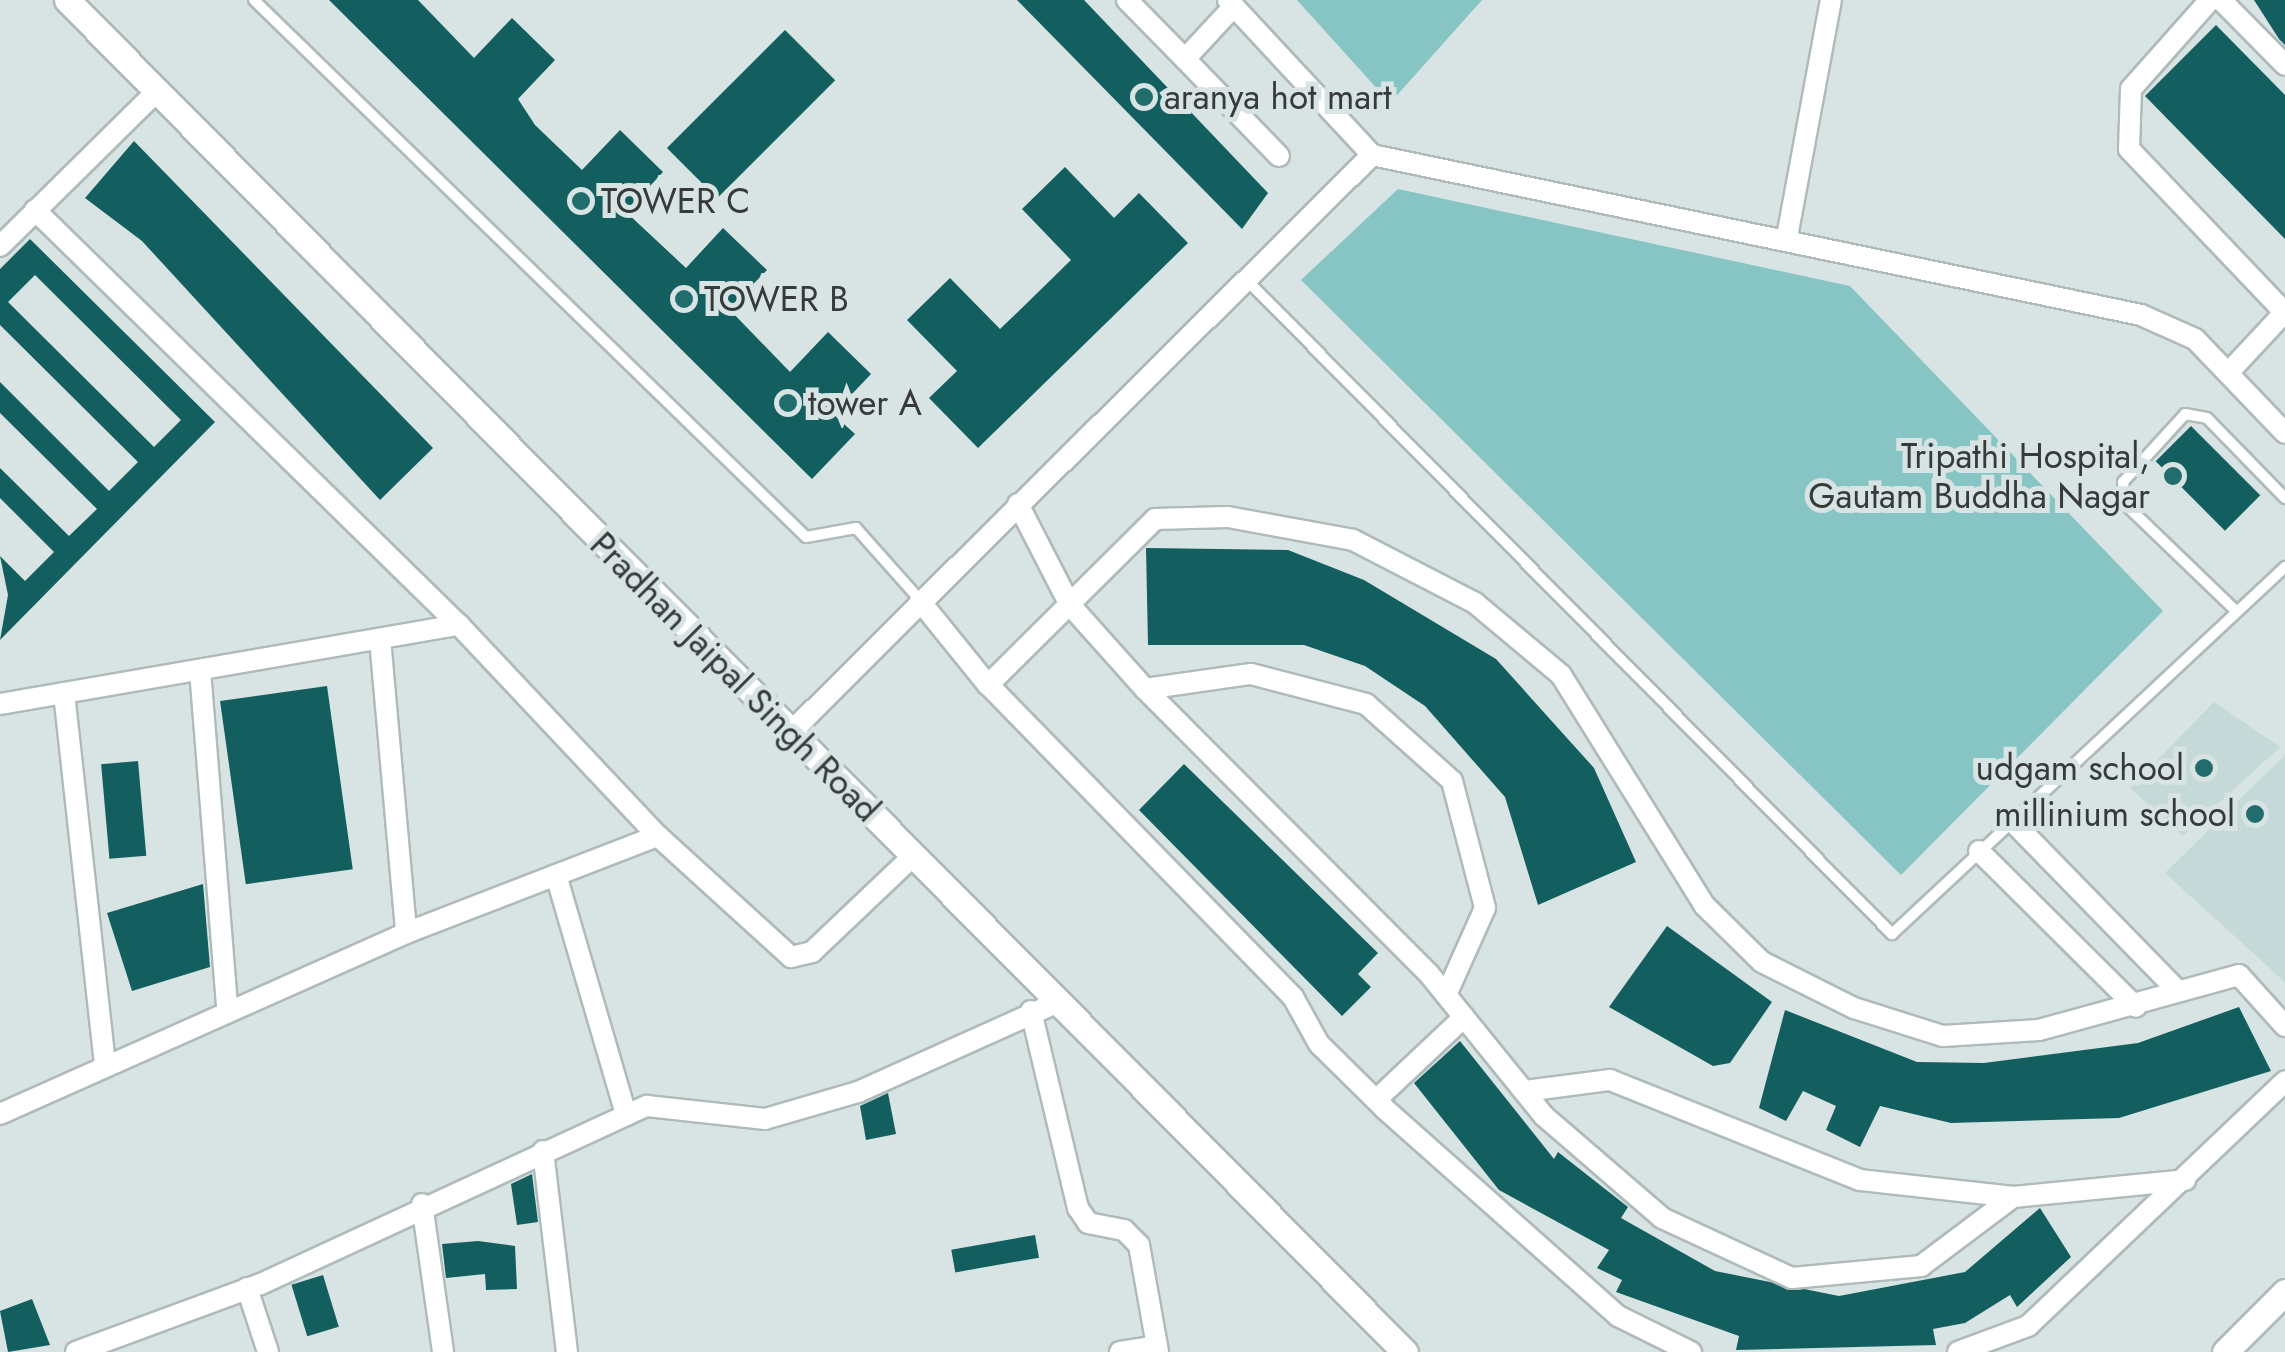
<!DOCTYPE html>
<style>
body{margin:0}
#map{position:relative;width:2285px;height:1352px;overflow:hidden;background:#d8e3e3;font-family:Jost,sans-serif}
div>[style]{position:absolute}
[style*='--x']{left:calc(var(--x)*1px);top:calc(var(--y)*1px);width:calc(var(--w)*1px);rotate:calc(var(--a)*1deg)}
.built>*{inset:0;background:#c4d9d8}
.green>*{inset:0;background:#87c5c5}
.building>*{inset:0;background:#135f60;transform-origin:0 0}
.roads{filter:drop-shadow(2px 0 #afbaba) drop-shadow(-2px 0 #afbaba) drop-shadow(0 2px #afbaba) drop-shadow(0 -2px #afbaba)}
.service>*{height:10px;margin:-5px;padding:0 5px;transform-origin:5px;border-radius:5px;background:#fff}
.minor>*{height:20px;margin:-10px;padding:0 10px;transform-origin:10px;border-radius:10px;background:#fff}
.tertiary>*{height:25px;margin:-12.5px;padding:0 12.5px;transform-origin:12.5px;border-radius:12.5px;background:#fff}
.dots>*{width:28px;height:28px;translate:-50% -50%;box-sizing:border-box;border:5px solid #d8e3e3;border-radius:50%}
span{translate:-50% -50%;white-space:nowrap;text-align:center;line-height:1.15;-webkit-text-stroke:10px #d8e3e3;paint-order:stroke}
.poi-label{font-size:35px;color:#363a3a}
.left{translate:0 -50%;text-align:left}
.right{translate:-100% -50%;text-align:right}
.street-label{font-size:35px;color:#363a3a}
</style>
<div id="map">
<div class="built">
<i style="clip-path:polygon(2214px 702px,2280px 747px,2183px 836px,2130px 788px)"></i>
<i style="clip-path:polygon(2285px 755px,2285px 982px,2165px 873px)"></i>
</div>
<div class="green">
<i style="clip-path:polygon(1297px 0,1482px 0,1390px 103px)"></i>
<i style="clip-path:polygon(1398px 189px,1850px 286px,2163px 611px,1901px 875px,1301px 280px)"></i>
</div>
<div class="building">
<i style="clip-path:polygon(329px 0,418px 0,474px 58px,512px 18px,555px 60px,518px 99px,535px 125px,582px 170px,620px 130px,663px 172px,626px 212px,686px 268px,723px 228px,767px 270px,729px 309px,790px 372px,828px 332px,871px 374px,833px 414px,855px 434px,812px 479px)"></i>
<i style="clip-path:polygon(1017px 0,1084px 0,1268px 193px,1242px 229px)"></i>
<i style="clip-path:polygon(2254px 0,2285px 0,2285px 45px,2279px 39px)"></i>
<i style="clip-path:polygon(2216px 25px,2285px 95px,2285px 239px,2145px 96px)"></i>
<i style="left:785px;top:30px;width:71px;height:167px;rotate:45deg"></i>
<i style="clip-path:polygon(134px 141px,433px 448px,380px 500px,142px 241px,85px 198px)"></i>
<i style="clip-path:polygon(1065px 167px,1114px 218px,1139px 193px,1188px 243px,978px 448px,929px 398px,957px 371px,907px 320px,950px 278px,1000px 329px,1025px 305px,1071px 260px,1022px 209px)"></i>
<i style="clip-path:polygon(evenodd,30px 239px,215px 422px,0 640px,8px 595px,0 556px,25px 581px,54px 552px,0 498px,0 468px,69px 536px,97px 509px,0 413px,0 382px,109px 491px,138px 462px,0 325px,0 269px,30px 239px,35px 275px,181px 420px,154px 447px,8px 302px,35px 275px)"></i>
<i style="left:2191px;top:426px;width:98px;height:50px;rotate:45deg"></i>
<i style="clip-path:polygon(1146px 548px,1288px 550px,1364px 580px,1496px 659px,1594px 768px,1636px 862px,1538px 905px,1505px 797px,1425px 706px,1365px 666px,1304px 645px,1148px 645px)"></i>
<i style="left:327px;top:686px;width:185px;height:108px;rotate:82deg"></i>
<i style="left:138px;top:761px;width:95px;height:37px;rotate:85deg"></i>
<i style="clip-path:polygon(1184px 764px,1378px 953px,1358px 974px,1371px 987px,1342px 1016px,1139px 810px)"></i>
<i style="clip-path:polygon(203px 884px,210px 967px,132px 991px,107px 913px)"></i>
<i style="clip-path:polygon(1667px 926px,1772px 1002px,1730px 1063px,1713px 1066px,1609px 1007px)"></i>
<i style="clip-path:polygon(2239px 1007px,2271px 1071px,2119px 1118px,1951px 1123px,1880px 1106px,1860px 1147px,1826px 1130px,1836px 1106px,1803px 1091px,1786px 1121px,1759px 1108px,1785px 1010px,1917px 1062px,1984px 1063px,2138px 1043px)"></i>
<i style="clip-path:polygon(1460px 1041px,1554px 1159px,1558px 1152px,1628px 1207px,1621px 1218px,1715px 1271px,1839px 1296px,1965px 1272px,2040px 1208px,2071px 1257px,2017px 1307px,2010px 1295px,1965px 1323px,1933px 1329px,1936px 1345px,1736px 1350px,1739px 1336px,1616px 1292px,1622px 1280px,1597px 1268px,1609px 1250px,1499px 1190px,1414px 1083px)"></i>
<i style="clip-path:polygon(888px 1093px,896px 1134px,866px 1140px,860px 1106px)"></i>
<i style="clip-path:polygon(532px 1174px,538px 1222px,517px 1225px,511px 1184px)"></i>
<i style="left:1035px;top:1235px;width:23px;height:85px;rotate:80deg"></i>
<i style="clip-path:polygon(478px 1241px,515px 1246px,517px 1289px,486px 1290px,485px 1274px,446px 1278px,442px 1244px)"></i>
<i style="left:323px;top:1275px;width:54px;height:33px;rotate:73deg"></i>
<i style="clip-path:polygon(32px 1299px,50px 1345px,8px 1352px,0 1311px)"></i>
</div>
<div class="roads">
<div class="service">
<i style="--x:254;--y:0;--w:770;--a:44.21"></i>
<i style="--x:806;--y:537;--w:51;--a:-10.2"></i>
<i style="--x:856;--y:528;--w:96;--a:48.4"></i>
<i style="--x:1246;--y:279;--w:920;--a:45.4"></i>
<i style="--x:1892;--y:934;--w:538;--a:-43.04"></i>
<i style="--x:2236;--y:611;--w:154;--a:-136.1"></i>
<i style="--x:2125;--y:504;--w:22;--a:-95"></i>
<i style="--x:2123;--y:482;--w:92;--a:-47.6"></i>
<i style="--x:2185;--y:414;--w:22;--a:10"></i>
<i style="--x:2207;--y:418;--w:112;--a:45.7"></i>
</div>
<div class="minor">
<i style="--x:1127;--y:0;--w:83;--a:45.5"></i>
<i style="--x:1185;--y:59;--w:72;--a:-47.2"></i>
<i style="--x:1228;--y:0;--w:212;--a:47.1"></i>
<i style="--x:1372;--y:155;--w:785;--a:11.75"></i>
<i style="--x:2141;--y:315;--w:59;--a:24"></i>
<i style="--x:2195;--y:339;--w:130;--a:46.2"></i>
<i style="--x:2210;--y:0;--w:119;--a:131.6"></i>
<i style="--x:2131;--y:89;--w:60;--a:91.9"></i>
<i style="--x:2129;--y:149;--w:226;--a:46.4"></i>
<i style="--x:2221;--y:0;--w:91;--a:45.4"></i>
<i style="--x:1185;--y:59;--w:135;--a:45.9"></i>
<i style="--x:35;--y:210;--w:593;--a:44.39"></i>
<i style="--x:459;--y:625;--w:290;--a:46.7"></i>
<i style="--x:658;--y:836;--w:180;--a:42.3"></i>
<i style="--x:791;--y:957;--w:22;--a:-13"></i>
<i style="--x:812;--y:952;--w:139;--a:-43.5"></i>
<i style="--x:1787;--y:237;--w:241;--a:-79.5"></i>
<i style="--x:0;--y:246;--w:218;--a:-44.6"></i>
<i style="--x:2229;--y:372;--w:82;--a:-47"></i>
<i style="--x:1018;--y:504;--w:114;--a:62.8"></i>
<i style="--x:1070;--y:605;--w:113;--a:48.2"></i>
<i style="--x:1145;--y:689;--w:402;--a:45.1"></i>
<i style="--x:1429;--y:974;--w:183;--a:51"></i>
<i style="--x:1544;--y:1116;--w:156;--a:40.8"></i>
<i style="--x:1662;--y:1218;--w:143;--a:24.8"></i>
<i style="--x:1792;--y:1278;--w:130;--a:-5.3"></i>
<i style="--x:1921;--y:1266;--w:115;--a:-36.9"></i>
<i style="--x:2013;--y:1197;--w:173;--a:-5.6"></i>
<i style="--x:920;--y:601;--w:108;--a:51"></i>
<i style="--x:380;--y:639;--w:295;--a:84.9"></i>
<i style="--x:200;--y:670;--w:340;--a:85.4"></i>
<i style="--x:1145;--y:689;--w:107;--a:-8.1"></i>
<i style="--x:1251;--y:674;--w:119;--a:14.6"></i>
<i style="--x:1366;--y:704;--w:115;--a:41.8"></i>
<i style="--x:1452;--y:781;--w:131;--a:75.4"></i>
<i style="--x:1485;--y:908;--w:95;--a:114.1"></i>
<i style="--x:64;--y:693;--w:373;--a:83.7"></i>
<i style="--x:0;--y:704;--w:466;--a:-9.8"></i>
<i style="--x:790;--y:733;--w:820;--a:-44.8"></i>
<i style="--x:2010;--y:819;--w:239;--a:45.7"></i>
<i style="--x:1979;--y:851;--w:221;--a:44.8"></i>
<i style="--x:556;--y:875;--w:250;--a:73.7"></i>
<i style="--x:1031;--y:1011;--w:203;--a:76.6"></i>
<i style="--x:1078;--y:1208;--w:18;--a:56"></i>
<i style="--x:1088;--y:1223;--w:37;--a:11"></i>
<i style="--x:1124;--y:1230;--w:21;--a:45"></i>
<i style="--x:1139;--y:1245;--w:109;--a:79.9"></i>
<i style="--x:1525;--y:1091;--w:86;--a:-7.4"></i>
<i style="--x:1610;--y:1080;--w:269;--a:21.8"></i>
<i style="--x:1860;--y:1180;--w:154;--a:6.3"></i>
<i style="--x:1376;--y:1100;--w:121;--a:-43.3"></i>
<i style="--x:0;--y:1114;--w:445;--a:-24"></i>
<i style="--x:406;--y:933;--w:270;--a:-21.1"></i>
<i style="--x:543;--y:1151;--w:202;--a:83.2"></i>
<i style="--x:422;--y:1204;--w:149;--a:81.9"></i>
<i style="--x:247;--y:1288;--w:67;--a:71.8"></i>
<i style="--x:76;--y:1352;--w:197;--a:-20.2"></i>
<i style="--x:261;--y:1284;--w:425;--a:-24.8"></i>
<i style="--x:647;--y:1106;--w:119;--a:6.3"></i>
<i style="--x:765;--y:1119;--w:97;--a:-16.2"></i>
<i style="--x:858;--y:1092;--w:219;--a:-24.2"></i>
<i style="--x:1120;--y:1352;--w:37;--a:-9"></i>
<i style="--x:1691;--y:1352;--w:81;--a:-153.7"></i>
<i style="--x:1618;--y:1316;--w:313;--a:-138.4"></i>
<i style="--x:1384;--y:1108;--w:91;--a:-135.4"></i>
<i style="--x:1319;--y:1044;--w:54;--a:-119"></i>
<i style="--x:1293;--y:997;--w:436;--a:-134.3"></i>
<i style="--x:988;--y:685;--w:235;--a:-44.8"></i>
<i style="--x:1155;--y:519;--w:73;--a:-1.6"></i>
<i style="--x:1228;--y:517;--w:127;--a:10.4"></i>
<i style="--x:1353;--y:540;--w:137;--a:27.3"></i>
<i style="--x:1475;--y:603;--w:112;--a:39.9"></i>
<i style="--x:1561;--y:675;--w:271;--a:58.1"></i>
<i style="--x:1704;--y:905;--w:81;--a:44.5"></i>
<i style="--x:1762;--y:962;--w:103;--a:26.6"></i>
<i style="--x:1854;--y:1008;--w:93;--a:17.5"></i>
<i style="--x:1943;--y:1036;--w:96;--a:-3.6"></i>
<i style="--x:2039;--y:1030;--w:207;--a:-15.4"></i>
<i style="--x:2239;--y:975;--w:69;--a:48"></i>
<i style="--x:1958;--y:1352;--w:75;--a:-20.4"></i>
<i style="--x:2028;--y:1326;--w:355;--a:-43.6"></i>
</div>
<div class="tertiary">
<i style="--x:67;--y:0;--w:1902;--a:45.3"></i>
<i style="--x:2225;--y:1352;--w:85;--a:-45"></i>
</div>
</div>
<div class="dots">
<i style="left:1144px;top:97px;background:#216d6e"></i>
<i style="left:581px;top:201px;background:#216d6e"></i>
<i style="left:684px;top:299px;background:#216d6e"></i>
<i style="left:788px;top:403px;background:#216d6e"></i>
<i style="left:2173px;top:476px;background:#216d6e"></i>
<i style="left:2204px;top:768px;background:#216d6e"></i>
<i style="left:2255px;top:814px;background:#216d6e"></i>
</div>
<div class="poi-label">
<span class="left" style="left:1164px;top:97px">aranya hot mart</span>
<span class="left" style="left:601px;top:201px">TOWER C</span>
<span class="left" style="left:704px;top:299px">TOWER B</span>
<span class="left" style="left:808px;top:403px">tower A</span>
<span class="right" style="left:2150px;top:476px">Tripathi Hospital,<br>Gautam Buddha Nagar</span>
<span class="right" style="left:2184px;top:768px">udgam school</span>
<span class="right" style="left:2235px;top:814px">millinium school</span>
</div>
<div class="street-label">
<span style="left:735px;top:677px;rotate:45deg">Pradhan Jaipal Singh Road</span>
</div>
</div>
